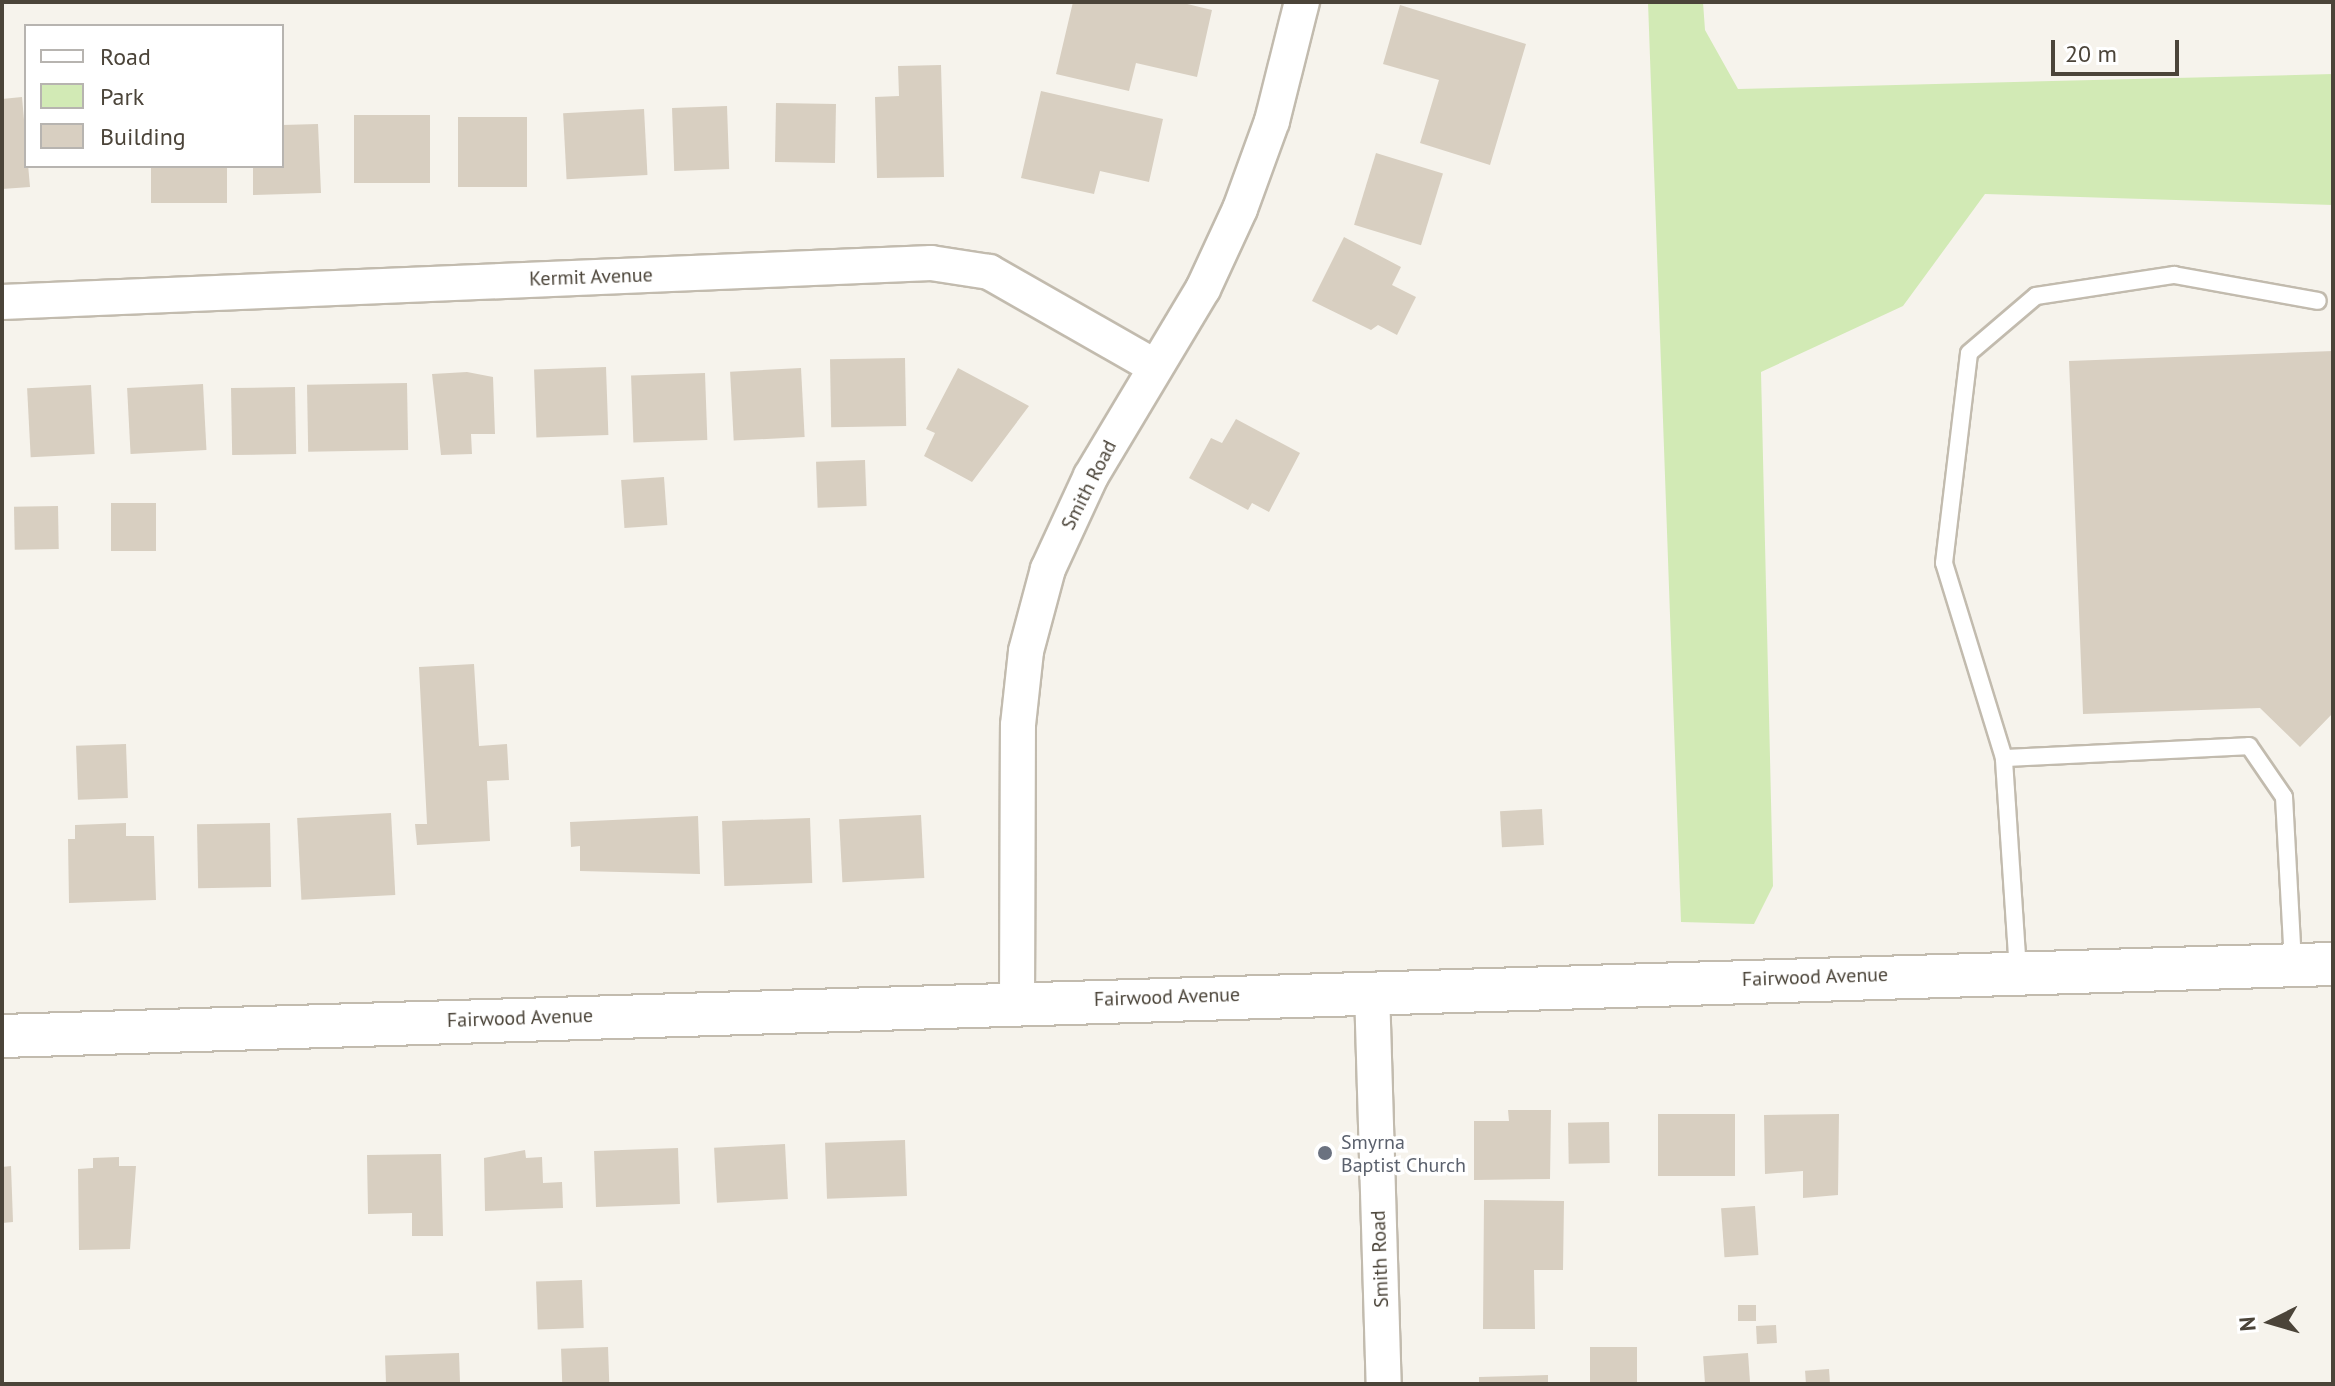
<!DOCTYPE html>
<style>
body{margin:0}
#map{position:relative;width:2335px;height:1386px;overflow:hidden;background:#f6f3ec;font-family:"PT Sans",sans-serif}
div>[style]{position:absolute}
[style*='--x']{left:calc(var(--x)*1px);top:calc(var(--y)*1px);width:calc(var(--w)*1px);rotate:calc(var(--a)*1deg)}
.green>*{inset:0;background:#d2eab5}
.building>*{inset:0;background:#d8cfc1;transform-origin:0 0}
.roads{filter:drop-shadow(2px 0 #c2bbae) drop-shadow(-2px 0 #c2bbae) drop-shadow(0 2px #c2bbae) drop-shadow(0 -2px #c2bbae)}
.service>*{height:16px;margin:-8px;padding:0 8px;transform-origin:8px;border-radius:8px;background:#fff}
.minor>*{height:34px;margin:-17px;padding:0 17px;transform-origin:17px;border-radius:17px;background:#fff}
.tertiary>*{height:42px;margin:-21px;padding:0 21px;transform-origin:21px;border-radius:21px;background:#fff}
.dots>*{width:22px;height:22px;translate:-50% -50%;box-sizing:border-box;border:4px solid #fff;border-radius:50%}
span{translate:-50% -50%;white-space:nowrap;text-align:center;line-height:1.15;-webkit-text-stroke:7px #fff;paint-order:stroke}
.street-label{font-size:20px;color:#4b4439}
.worship-label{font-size:20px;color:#5b616d}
.left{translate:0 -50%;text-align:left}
.frame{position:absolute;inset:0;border:4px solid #4b4439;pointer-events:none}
.legend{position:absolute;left:24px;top:24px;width:260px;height:144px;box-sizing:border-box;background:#fff;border:2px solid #b7b4b0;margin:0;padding:10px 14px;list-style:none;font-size:24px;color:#4b4439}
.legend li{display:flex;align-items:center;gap:16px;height:40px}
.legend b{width:40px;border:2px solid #b7b4b0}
.north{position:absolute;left:2231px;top:1282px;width:80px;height:80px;-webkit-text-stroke:6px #fff;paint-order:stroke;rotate:265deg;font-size:22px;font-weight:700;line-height:32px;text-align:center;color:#4b4439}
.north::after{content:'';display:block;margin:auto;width:28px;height:36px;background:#4b4439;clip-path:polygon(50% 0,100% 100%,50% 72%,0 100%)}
.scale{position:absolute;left:2051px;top:40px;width:128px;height:36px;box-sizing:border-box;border:4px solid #4b4439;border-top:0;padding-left:10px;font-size:24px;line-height:28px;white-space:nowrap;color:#4b4439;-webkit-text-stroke:6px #fff;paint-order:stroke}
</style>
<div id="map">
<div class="green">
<i style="clip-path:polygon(1648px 2px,1703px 2px,1705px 30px,1738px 89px,2333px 74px,2333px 205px,1985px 194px,1903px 306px,1761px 372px,1773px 886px,1754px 924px,1681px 922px)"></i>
</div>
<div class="building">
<i style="clip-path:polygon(1073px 2px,1179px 2px,1212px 10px,1197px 77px,1136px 63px,1129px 91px,1056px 74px)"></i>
<i style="clip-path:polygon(1400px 5px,1526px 44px,1490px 165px,1420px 143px,1439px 80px,1383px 64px)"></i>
<i style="clip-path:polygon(941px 65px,944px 177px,877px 178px,875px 97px,899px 96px,898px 66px)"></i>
<i style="clip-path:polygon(1041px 91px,1163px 119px,1149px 182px,1100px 171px,1094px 194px,1021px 178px)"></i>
<i style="clip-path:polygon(22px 97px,30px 187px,2px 189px,2px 99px)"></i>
<i style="left:776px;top:103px;width:60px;height:59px;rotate:1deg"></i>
<i style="left:727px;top:106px;width:63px;height:55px;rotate:88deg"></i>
<i style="left:644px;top:109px;width:66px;height:81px;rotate:87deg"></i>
<i style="left:430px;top:115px;width:68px;height:76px;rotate:90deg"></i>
<i style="left:458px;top:117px;width:69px;height:70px"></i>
<i style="clip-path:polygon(318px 124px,321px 193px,253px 195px,253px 166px,282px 166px,282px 125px)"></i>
<i style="left:1376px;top:153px;width:70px;height:75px;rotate:17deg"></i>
<i style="left:151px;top:166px;width:76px;height:37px"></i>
<i style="clip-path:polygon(1344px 237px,1401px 267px,1392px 285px,1416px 297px,1397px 335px,1378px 325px,1371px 330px,1312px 301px)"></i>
<i style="clip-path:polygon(2333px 351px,2333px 713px,2300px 747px,2260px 708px,2083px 714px,2069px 361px)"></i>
<i style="left:905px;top:358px;width:68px;height:75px;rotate:89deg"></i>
<i style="left:606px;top:367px;width:68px;height:72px;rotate:88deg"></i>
<i style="left:801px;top:368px;width:69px;height:71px;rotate:87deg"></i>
<i style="clip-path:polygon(958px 368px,1029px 406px,972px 482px,924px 456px,935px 433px,926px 429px)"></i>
<i style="clip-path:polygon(467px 372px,493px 377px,495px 434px,471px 434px,472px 454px,441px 455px,432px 374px)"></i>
<i style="left:705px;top:373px;width:67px;height:74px;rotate:88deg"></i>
<i style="left:407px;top:383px;width:67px;height:100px;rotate:89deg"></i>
<i style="left:203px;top:384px;width:66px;height:76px;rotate:87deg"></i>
<i style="left:91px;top:385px;width:69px;height:64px;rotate:87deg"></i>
<i style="left:295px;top:387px;width:67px;height:64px;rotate:89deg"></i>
<i style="clip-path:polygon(1236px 419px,1300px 453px,1269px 512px,1252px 503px,1248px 510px,1189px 478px,1211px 438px,1222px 443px)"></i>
<i style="left:865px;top:460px;width:46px;height:49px;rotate:88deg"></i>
<i style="left:664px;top:477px;width:48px;height:43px;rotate:86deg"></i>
<i style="left:111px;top:503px;width:45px;height:48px"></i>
<i style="left:58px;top:506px;width:43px;height:44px;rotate:89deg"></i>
<i style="clip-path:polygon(474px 664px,479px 746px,507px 744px,509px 780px,487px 781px,490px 841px,417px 845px,415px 824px,427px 824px,419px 667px)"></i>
<i style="left:126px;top:744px;width:54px;height:50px;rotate:88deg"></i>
<i style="left:1542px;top:809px;width:36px;height:42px;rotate:87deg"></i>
<i style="left:391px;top:813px;width:82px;height:94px;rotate:87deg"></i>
<i style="left:921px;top:815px;width:63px;height:82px;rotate:87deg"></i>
<i style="clip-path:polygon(698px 816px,700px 874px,580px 871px,580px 846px,571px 847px,570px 822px)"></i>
<i style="left:810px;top:818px;width:65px;height:88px;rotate:88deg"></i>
<i style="clip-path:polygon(126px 823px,126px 836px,154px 836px,156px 900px,69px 903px,68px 839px,75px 839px,75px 825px)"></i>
<i style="left:270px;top:823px;width:64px;height:73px;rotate:89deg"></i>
<i style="clip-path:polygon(1508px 1110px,1551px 1110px,1550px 1179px,1474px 1180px,1474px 1121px,1509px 1121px)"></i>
<i style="left:1658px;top:1114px;width:77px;height:62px"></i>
<i style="clip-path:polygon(1839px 1114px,1838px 1195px,1803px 1198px,1803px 1171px,1765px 1174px,1764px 1115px)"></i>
<i style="left:1609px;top:1122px;width:41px;height:41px;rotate:89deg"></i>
<i style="left:905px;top:1140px;width:56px;height:80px;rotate:88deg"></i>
<i style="left:785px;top:1144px;width:55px;height:71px;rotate:87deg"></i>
<i style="left:678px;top:1148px;width:56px;height:84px;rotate:88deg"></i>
<i style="clip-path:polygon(525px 1150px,526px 1158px,542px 1157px,543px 1183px,562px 1182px,563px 1208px,485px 1211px,484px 1158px)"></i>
<i style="clip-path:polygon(441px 1154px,443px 1236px,412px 1236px,412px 1213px,368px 1214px,367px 1155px)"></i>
<i style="clip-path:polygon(119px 1157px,119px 1166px,136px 1166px,130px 1249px,79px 1250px,78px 1169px,93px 1168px,93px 1158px)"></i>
<i style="clip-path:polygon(11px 1166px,13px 1222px,2px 1223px,2px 1167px)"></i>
<i style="clip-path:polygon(1484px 1200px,1564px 1201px,1563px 1270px,1534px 1270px,1535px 1329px,1483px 1329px)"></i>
<i style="left:1755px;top:1206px;width:49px;height:34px;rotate:86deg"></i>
<i style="left:582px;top:1280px;width:48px;height:46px;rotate:88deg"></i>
<i style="left:1738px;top:1305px;width:18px;height:16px"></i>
<i style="left:1776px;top:1325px;width:18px;height:20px;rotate:87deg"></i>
<i style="left:608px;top:1347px;width:37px;height:47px;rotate:88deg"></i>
<i style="left:1590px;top:1347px;width:47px;height:37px"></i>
<i style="left:459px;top:1353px;width:31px;height:74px;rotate:88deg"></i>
<i style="left:1748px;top:1353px;width:31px;height:45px;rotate:86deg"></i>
<i style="left:1829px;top:1369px;width:15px;height:24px;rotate:86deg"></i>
<i style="clip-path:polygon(1548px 1375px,1548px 1384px,1479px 1384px,1479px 1377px)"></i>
</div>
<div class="roads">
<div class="service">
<i style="--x:2004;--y:758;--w:245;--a:-2.8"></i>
<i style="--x:2249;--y:746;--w:62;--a:55.5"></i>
<i style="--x:2284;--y:797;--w:167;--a:86.9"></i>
<i style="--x:2018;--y:971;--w:213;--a:-93.8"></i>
<i style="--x:2004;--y:758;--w:204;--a:-107.1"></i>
<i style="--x:1944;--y:563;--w:211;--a:-83.2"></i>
<i style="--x:1969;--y:353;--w:88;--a:-40.4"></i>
<i style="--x:2036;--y:296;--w:140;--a:-8.7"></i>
<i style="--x:2174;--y:275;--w:146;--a:10.2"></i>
</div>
<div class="minor">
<i style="--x:2;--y:302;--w:930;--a:-2.4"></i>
<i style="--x:931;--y:263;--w:59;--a:8.8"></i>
<i style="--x:989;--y:272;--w:190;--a:29.7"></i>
<i style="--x:1372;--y:990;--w:394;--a:88.3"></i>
<i style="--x:1017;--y:1003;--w:278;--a:-89.8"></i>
<i style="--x:1018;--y:725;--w:74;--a:-83.8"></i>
<i style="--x:1026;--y:651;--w:85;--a:-75"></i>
<i style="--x:1048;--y:569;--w:102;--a:-65.2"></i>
<i style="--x:1091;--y:476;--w:218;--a:-59.1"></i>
<i style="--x:1203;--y:289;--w:88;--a:-65.2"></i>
<i style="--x:1240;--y:209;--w:94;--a:-70"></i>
<i style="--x:1272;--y:121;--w:123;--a:-75.9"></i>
</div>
<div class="tertiary">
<i style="--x:2;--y:1036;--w:2332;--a:-1.77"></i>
</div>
</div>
<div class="dots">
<i style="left:1325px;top:1153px;background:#6b7280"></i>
</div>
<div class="street-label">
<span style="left:591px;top:277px;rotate:-2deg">Kermit Avenue</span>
<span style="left:1089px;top:485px;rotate:-63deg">Smith Road</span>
<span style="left:1815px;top:977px;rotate:-2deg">Fairwood Avenue</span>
<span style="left:1167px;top:997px;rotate:-2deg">Fairwood Avenue</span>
<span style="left:520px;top:1018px;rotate:-2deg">Fairwood Avenue</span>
<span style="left:1380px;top:1259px;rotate:-92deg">Smith Road</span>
</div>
<div class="worship-label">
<span class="left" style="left:1341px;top:1154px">Smyrna<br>Baptist Church</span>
</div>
<div class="frame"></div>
<ul class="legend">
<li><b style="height:10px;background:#fff"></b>Road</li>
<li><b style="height:22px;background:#d2eab5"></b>Park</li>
<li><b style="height:22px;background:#d8cfc1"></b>Building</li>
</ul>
<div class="north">N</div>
<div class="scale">20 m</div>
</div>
